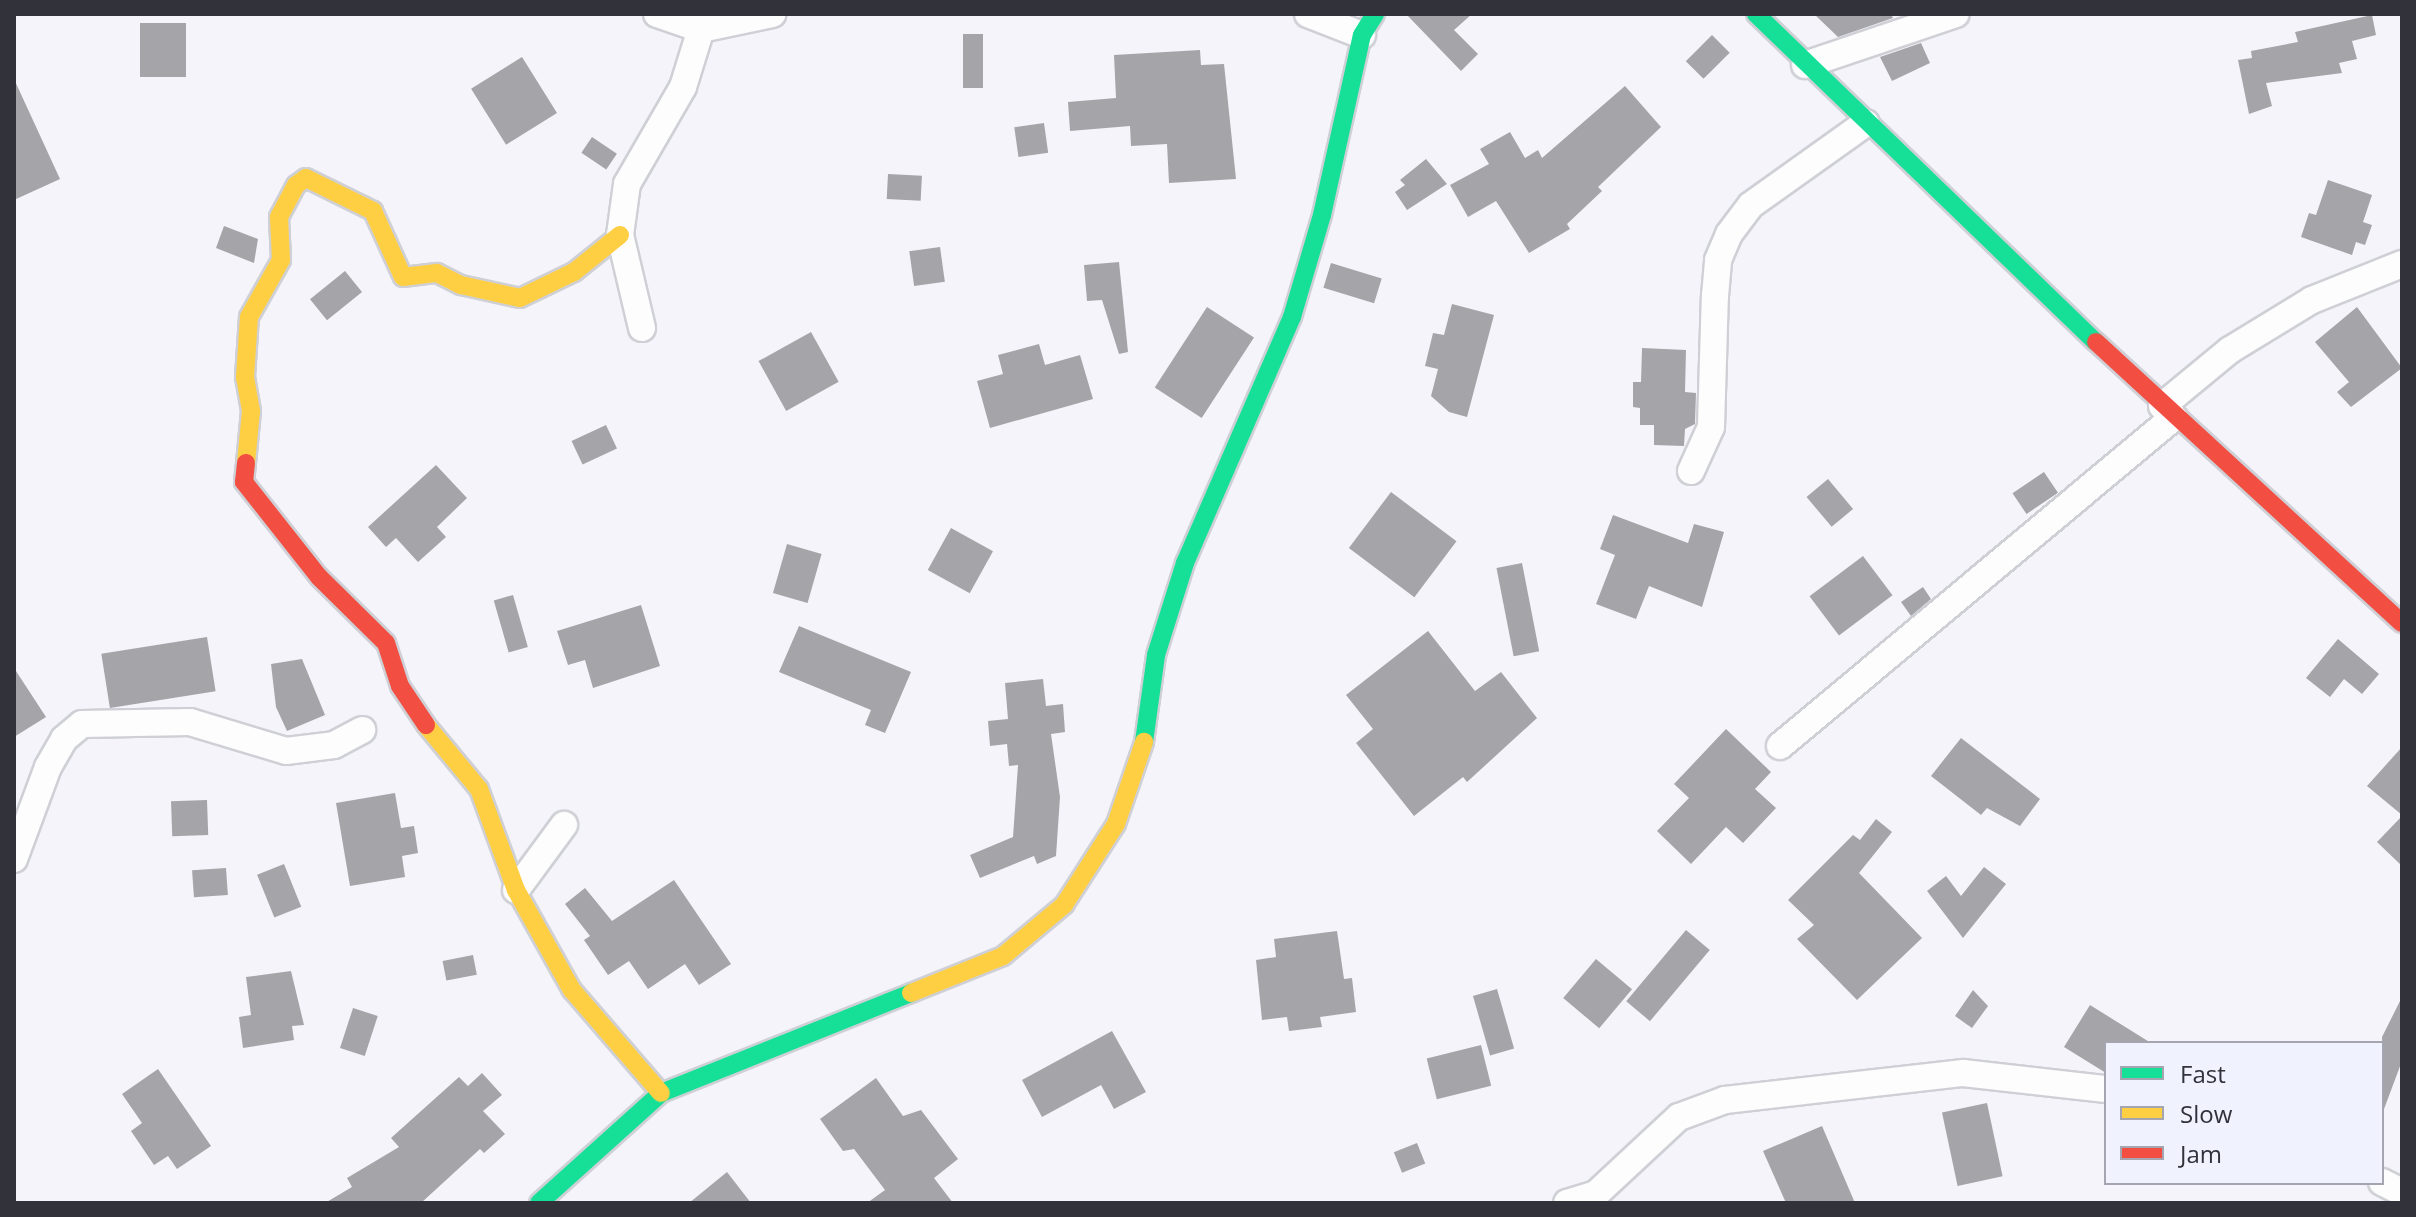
<!DOCTYPE html>
<style>
body{margin:0}
#map{position:relative;width:2416px;height:1217px;overflow:hidden;background:#f4f4fa;font-family:"Open Sans",sans-serif}
div>[style]{position:absolute}
[style*='--x']{left:calc(var(--x)*1px);top:calc(var(--y)*1px);width:calc(var(--w)*1px);rotate:calc(var(--a)*1deg)}
.building>*{inset:0;background:#a4a4a9;transform-origin:0 0}
.roads{filter:drop-shadow(2px 0 #cfd0d6) drop-shadow(-2px 0 #cfd0d6) drop-shadow(0 2px #cfd0d6) drop-shadow(0 -2px #cfd0d6)}
.street>*{height:26px;margin:-13px;padding:0 13px;transform-origin:13px;border-radius:13px;background:#fdfdfe}
.fast>*{height:18px;margin:-9px;padding:0 9px;transform-origin:9px;border-radius:9px;background:#16e098}
.slow>*{height:18px;margin:-9px;padding:0 9px;transform-origin:9px;border-radius:9px;background:#ffcf43}
.jam>*{height:18px;margin:-9px;padding:0 9px;transform-origin:9px;border-radius:9px;background:#f24e42}
span{translate:-50% -50%;white-space:nowrap;text-align:center;line-height:1.15;-webkit-text-stroke:8px #f0f2fe;paint-order:stroke}
.frame{position:absolute;inset:0;border:16px solid #31323a;pointer-events:none}
.legend{position:absolute;left:2104px;top:1041px;width:280px;height:144px;box-sizing:border-box;background:#f0f2fe;border:2px solid #a4a5b0;margin:0;padding:10px 14px;list-style:none;font-size:24px;color:#31323a}
.legend li{display:flex;align-items:center;gap:16px;height:40px}
.legend b{width:40px;border:2px solid #a4a5b0}
</style>
<div id="map">
<div class="building">
<i style="clip-path:polygon(1406px 14px,1472px 14px,1454px 30px,1478px 54px,1461px 71px)"></i>
<i style="clip-path:polygon(1814px 14px,1891px 14px,1893px 18px,1838px 37px)"></i>
<i style="clip-path:polygon(2372px 15px,2376px 35px,2352px 41px,2357px 59px,2339px 63px,2342px 73px,2266px 83px,2272px 106px,2249px 114px,2238px 60px,2252px 58px,2251px 51px,2298px 42px,2295px 32px)"></i>
<i style="left:140px;top:23px;width:46px;height:54px"></i>
<i style="left:963px;top:34px;width:20px;height:54px"></i>
<i style="left:1712px;top:35px;width:25px;height:37px;rotate:45deg"></i>
<i style="clip-path:polygon(1921px 43px,1930px 63px,1892px 81px,1880px 57px)"></i>
<i style="clip-path:polygon(1200px 50px,1201px 65px,1224px 64px,1236px 179px,1169px 183px,1167px 144px,1131px 146px,1130px 126px,1070px 131px,1068px 102px,1116px 98px,1114px 55px)"></i>
<i style="left:522px;top:57px;width:66px;height:60px;rotate:58deg"></i>
<i style="clip-path:polygon(14px 79px,60px 179px,14px 200px)"></i>
<i style="clip-path:polygon(1625px 86px,1661px 127px,1598px 187px,1602px 191px,1567px 224px,1570px 229px,1529px 253px,1496px 201px,1468px 217px,1450px 185px,1489px 164px,1480px 149px,1510px 132px,1525px 158px,1538px 150px,1542px 158px)"></i>
<i style="left:1044px;top:123px;width:30px;height:30px;rotate:82deg"></i>
<i style="left:592px;top:137px;width:30px;height:19px;rotate:34deg"></i>
<i style="clip-path:polygon(1426px 159px,1447px 184px,1407px 210px,1395px 192px,1405px 185px,1400px 180px)"></i>
<i style="left:888px;top:174px;width:34px;height:25px;rotate:3deg"></i>
<i style="clip-path:polygon(2328px 180px,2372px 195px,2363px 222px,2372px 225px,2365px 245px,2356px 242px,2352px 255px,2301px 237px,2309px 213px,2316px 215px)"></i>
<i style="clip-path:polygon(224px 226px,258px 239px,254px 263px,216px 248px)"></i>
<i style="left:940px;top:247px;width:35px;height:31px;rotate:82deg"></i>
<i style="clip-path:polygon(1119px 262px,1128px 352px,1119px 354px,1102px 300px,1087px 301px,1084px 265px)"></i>
<i style="left:1331px;top:263px;width:53px;height:26px;rotate:17deg"></i>
<i style="left:345px;top:271px;width:27px;height:45px;rotate:51deg"></i>
<i style="clip-path:polygon(1452px 304px,1494px 315px,1467px 417px,1449px 412px,1431px 396px,1438px 369px,1425px 366px,1433px 333px,1444px 335px)"></i>
<i style="left:1207px;top:307px;width:56px;height:96px;rotate:33deg"></i>
<i style="clip-path:polygon(2357px 307px,2402px 368px,2351px 407px,2337px 392px,2349px 382px,2315px 342px)"></i>
<i style="left:811px;top:332px;width:57px;height:60px;rotate:61deg"></i>
<i style="clip-path:polygon(1039px 344px,1045px 365px,1080px 355px,1093px 399px,990px 428px,977px 381px,1003px 374px,998px 355px)"></i>
<i style="clip-path:polygon(1642px 348px,1686px 350px,1685px 392px,1696px 393px,1695px 424px,1685px 429px,1684px 446px,1654px 445px,1654px 425px,1640px 425px,1640px 408px,1633px 407px,1633px 382px,1641px 382px)"></i>
<i style="left:606px;top:425px;width:26px;height:38px;rotate:65deg"></i>
<i style="clip-path:polygon(436px 465px,467px 498px,437px 527px,446px 537px,418px 562px,396px 538px,386px 547px,368px 527px)"></i>
<i style="left:2044px;top:472px;width:25px;height:38px;rotate:56deg"></i>
<i style="left:1828px;top:479px;width:39px;height:28px;rotate:50deg"></i>
<i style="left:1391px;top:492px;width:82px;height:70px;rotate:37deg"></i>
<i style="clip-path:polygon(1613px 515px,1688px 543px,1694px 524px,1724px 532px,1702px 607px,1649px 586px,1636px 619px,1596px 604px,1615px 555px,1600px 549px)"></i>
<i style="left:951px;top:528px;width:48px;height:48px;rotate:29deg"></i>
<i style="left:787px;top:544px;width:36px;height:51px;rotate:16deg"></i>
<i style="left:1863px;top:556px;width:49px;height:67px;rotate:53deg"></i>
<i style="left:1522px;top:563px;width:90px;height:26px;rotate:79deg"></i>
<i style="clip-path:polygon(1923px 587px,1931px 599px,1911px 616px,1901px 602px)"></i>
<i style="left:513px;top:595px;width:54px;height:20px;rotate:74deg"></i>
<i style="clip-path:polygon(641px 605px,660px 666px,593px 688px,585px 660px,568px 665px,557px 631px)"></i>
<i style="clip-path:polygon(799px 626px,911px 672px,885px 733px,865px 725px,871px 710px,779px 672px)"></i>
<i style="clip-path:polygon(1428px 631px,1475px 691px,1501px 672px,1537px 718px,1467px 782px,1463px 777px,1414px 816px,1356px 743px,1373px 729px,1346px 695px)"></i>
<i style="left:207px;top:637px;width:55px;height:107px;rotate:81deg"></i>
<i style="clip-path:polygon(2338px 639px,2379px 674px,2362px 694px,2344px 679px,2330px 697px,2306px 678px)"></i>
<i style="clip-path:polygon(302px 659px,325px 715px,287px 731px,276px 707px,271px 664px)"></i>
<i style="clip-path:polygon(14px 668px,46px 717px,14px 737px)"></i>
<i style="clip-path:polygon(1043px 679px,1046px 706px,1063px 704px,1065px 732px,1051px 734px,1060px 797px,1056px 856px,1037px 864px,1034px 856px,980px 878px,970px 855px,1013px 837px,1018px 765px,1009px 766px,1007px 744px,990px 746px,988px 721px,1008px 719px,1005px 683px)"></i>
<i style="clip-path:polygon(1726px 729px,1771px 772px,1755px 789px,1776px 808px,1743px 843px,1726px 827px,1691px 864px,1657px 831px,1689px 798px,1674px 784px)"></i>
<i style="clip-path:polygon(1961px 738px,2040px 799px,2020px 826px,1987px 808px,1981px 815px,1931px 776px)"></i>
<i style="clip-path:polygon(2402px 747px,2402px 815px,2367px 786px)"></i>
<i style="clip-path:polygon(395px 793px,401px 828px,414px 826px,418px 853px,402px 856px,405px 877px,350px 886px,336px 803px)"></i>
<i style="left:207px;top:800px;width:35px;height:36px;rotate:88deg"></i>
<i style="clip-path:polygon(2402px 816px,2402px 866px,2377px 842px)"></i>
<i style="clip-path:polygon(1876px 819px,1892px 832px,1859px 873px,1922px 938px,1857px 1000px,1797px 939px,1814px 925px,1788px 900px,1853px 835px,1860px 840px)"></i>
<i style="left:284px;top:864px;width:46px;height:29px;rotate:68deg"></i>
<i style="clip-path:polygon(1984px 867px,2006px 884px,1963px 938px,1927px 891px,1946px 876px,1961px 896px)"></i>
<i style="left:226px;top:868px;width:27px;height:34px;rotate:86deg"></i>
<i style="clip-path:polygon(674px 880px,731px 964px,699px 985px,685px 964px,648px 989px,629px 961px,608px 975px,584px 940px,590px 936px,565px 904px,585px 888px,612px 921px)"></i>
<i style="left:1686px;top:930px;width:31px;height:93px;rotate:40deg"></i>
<i style="clip-path:polygon(1337px 931px,1344px 979px,1352px 978px,1356px 1012px,1320px 1017px,1322px 1027px,1289px 1031px,1287px 1017px,1262px 1020px,1256px 960px,1276px 957px,1274px 939px)"></i>
<i style="left:473px;top:955px;width:20px;height:31px;rotate:79deg"></i>
<i style="left:1596px;top:959px;width:47px;height:51px;rotate:40deg"></i>
<i style="clip-path:polygon(291px 971px,304px 1025px,292px 1026px,294px 1040px,243px 1048px,239px 1017px,251px 1015px,246px 977px)"></i>
<i style="left:1497px;top:989px;width:62px;height:25px;rotate:74deg"></i>
<i style="clip-path:polygon(1973px 990px,1988px 1006px,1972px 1028px,1955px 1016px)"></i>
<i style="clip-path:polygon(2402px 997px,2402px 1061px,2384px 1109px,2382px 1037px)"></i>
<i style="clip-path:polygon(2090px 1005px,2151px 1043px,2106px 1043px,2106px 1073px,2064px 1047px)"></i>
<i style="left:353px;top:1008px;width:26px;height:42px;rotate:18deg"></i>
<i style="clip-path:polygon(1112px 1031px,1146px 1092px,1114px 1109px,1101px 1085px,1042px 1117px,1022px 1080px)"></i>
<i style="left:1481px;top:1045px;width:42px;height:56px;rotate:76deg"></i>
<i style="clip-path:polygon(158px 1069px,211px 1146px,177px 1169px,168px 1156px,154px 1165px,131px 1131px,142px 1123px,122px 1094px)"></i>
<i style="clip-path:polygon(482px 1073px,502px 1095px,483px 1111px,505px 1134px,484px 1153px,480px 1149px,421px 1203px,325px 1203px,352px 1187px,347px 1178px,399px 1147px,391px 1138px,459px 1077px,468px 1086px)"></i>
<i style="clip-path:polygon(876px 1078px,903px 1116px,921px 1110px,958px 1159px,934px 1178px,953px 1203px,867px 1203px,885px 1190px,854px 1149px,843px 1151px,820px 1119px)"></i>
<i style="left:1987px;top:1103px;width:75px;height:46px;rotate:78deg"></i>
<i style="clip-path:polygon(1822px 1126px,1855px 1203px,1786px 1203px,1763px 1151px)"></i>
<i style="left:1417px;top:1143px;width:22px;height:25px;rotate:68deg"></i>
<i style="clip-path:polygon(727px 1172px,751px 1203px,689px 1203px)"></i>
</div>
<div class="roads">
<div class="street">
<i style="--x:657;--y:14;--w:46;--a:18.8"></i>
<i style="--x:701;--y:29;--w:73;--a:-11.9"></i>
<i style="--x:1308;--y:14;--w:58;--a:21.3"></i>
<i style="--x:1805;--y:65;--w:159;--a:-18.7"></i>
<i style="--x:642;--y:328;--w:96;--a:-103.3"></i>
<i style="--x:620;--y:235;--w:51;--a:-82.2"></i>
<i style="--x:627;--y:184;--w:112;--a:-60"></i>
<i style="--x:683;--y:87;--w:61;--a:-72.8"></i>
<i style="--x:2162;--y:406;--w:88;--a:-39.5"></i>
<i style="--x:2230;--y:350;--w:96;--a:-31.4"></i>
<i style="--x:2312;--y:300;--w:97;--a:-21.8"></i>
<i style="--x:1691;--y:471;--w:48;--a:-65.6"></i>
<i style="--x:1711;--y:427;--w:131;--a:-88.3"></i>
<i style="--x:1715;--y:296;--w:36;--a:-85"></i>
<i style="--x:1718;--y:260;--w:28;--a:-67"></i>
<i style="--x:1729;--y:234;--w:36;--a:-53"></i>
<i style="--x:1751;--y:205;--w:141;--a:-35.5"></i>
<i style="--x:1780;--y:746;--w:513;--a:-39.86"></i>
<i style="--x:14;--y:859;--w:98;--a:-69.7"></i>
<i style="--x:48;--y:767;--w:32;--a:-60"></i>
<i style="--x:64;--y:739;--w:23;--a:-40"></i>
<i style="--x:82;--y:724;--w:108;--a:-1.1"></i>
<i style="--x:190;--y:722;--w:100;--a:16.8"></i>
<i style="--x:286;--y:751;--w:48;--a:-7.1"></i>
<i style="--x:334;--y:745;--w:32;--a:-28"></i>
<i style="--x:516;--y:890;--w:81;--a:-53.6"></i>
<i style="--x:2382;--y:1182;--w:22;--a:27"></i>
<i style="--x:1567;--y:1203;--w:30;--a:-17"></i>
<i style="--x:1596;--y:1194;--w:113;--a:-42.9"></i>
<i style="--x:1679;--y:1117;--w:49;--a:-20.3"></i>
<i style="--x:1725;--y:1100;--w:240;--a:-6.5"></i>
<i style="--x:1963;--y:1073;--w:144;--a:6.4"></i>
</div>
<div class="fast">
<i style="--x:1756;--y:14;--w:472;--a:44"></i>
<i style="--x:1144;--y:742;--w:88;--a:-82.1"></i>
<i style="--x:1156;--y:655;--w:96;--a:-72.5"></i>
<i style="--x:1185;--y:563;--w:268;--a:-66.5"></i>
<i style="--x:1292;--y:317;--w:106;--a:-73.6"></i>
<i style="--x:1322;--y:215;--w:184;--a:-77.5"></i>
<i style="--x:1362;--y:35;--w:25;--a:-58"></i>
<i style="--x:539;--y:1203;--w:164;--a:-42"></i>
<i style="--x:661;--y:1093;--w:269;--a:-21.8"></i>
</div>
<div class="slow">
<i style="--x:246;--y:463;--w:52;--a:-84.5"></i>
<i style="--x:251;--y:411;--w:35;--a:-100"></i>
<i style="--x:245;--y:377;--w:60;--a:-86.2"></i>
<i style="--x:249;--y:317;--w:65;--a:-60.7"></i>
<i style="--x:281;--y:260;--w:43;--a:-92.7"></i>
<i style="--x:279;--y:217;--w:36;--a:-62"></i>
<i style="--x:296;--y:185;--w:12;--a:-35"></i>
<i style="--x:306;--y:178;--w:75;--a:26.2"></i>
<i style="--x:373;--y:211;--w:72;--a:65.6"></i>
<i style="--x:403;--y:277;--w:34;--a:-7"></i>
<i style="--x:437;--y:273;--w:27;--a:27"></i>
<i style="--x:461;--y:285;--w:60;--a:12.4"></i>
<i style="--x:520;--y:298;--w:60;--a:-25.7"></i>
<i style="--x:574;--y:272;--w:59;--a:-38.8"></i>
<i style="--x:426;--y:725;--w:83;--a:50.4"></i>
<i style="--x:479;--y:789;--w:108;--a:69.9"></i>
<i style="--x:516;--y:890;--w:115;--a:60.8"></i>
<i style="--x:572;--y:990;--w:136;--a:49.2"></i>
<i style="--x:911;--y:993;--w:99;--a:-21.9"></i>
<i style="--x:1003;--y:956;--w:80;--a:-39.9"></i>
<i style="--x:1064;--y:905;--w:96;--a:-57.3"></i>
<i style="--x:1116;--y:824;--w:87;--a:-71.1"></i>
</div>
<div class="jam">
<i style="--x:2096;--y:342;--w:415;--a:42.6"></i>
<i style="--x:246;--y:463;--w:19;--a:96"></i>
<i style="--x:244;--y:482;--w:121;--a:51.7"></i>
<i style="--x:319;--y:577;--w:94;--a:44.6"></i>
<i style="--x:386;--y:643;--w:45;--a:72"></i>
<i style="--x:400;--y:686;--w:47;--a:56.3"></i>
</div>
</div>
<div class="frame"></div>
<ul class="legend">
<li><b style="height:10px;background:#16e098"></b>Fast</li>
<li><b style="height:10px;background:#ffcf43"></b>Slow</li>
<li><b style="height:10px;background:#f24e42"></b>Jam</li>
</ul>
</div>
